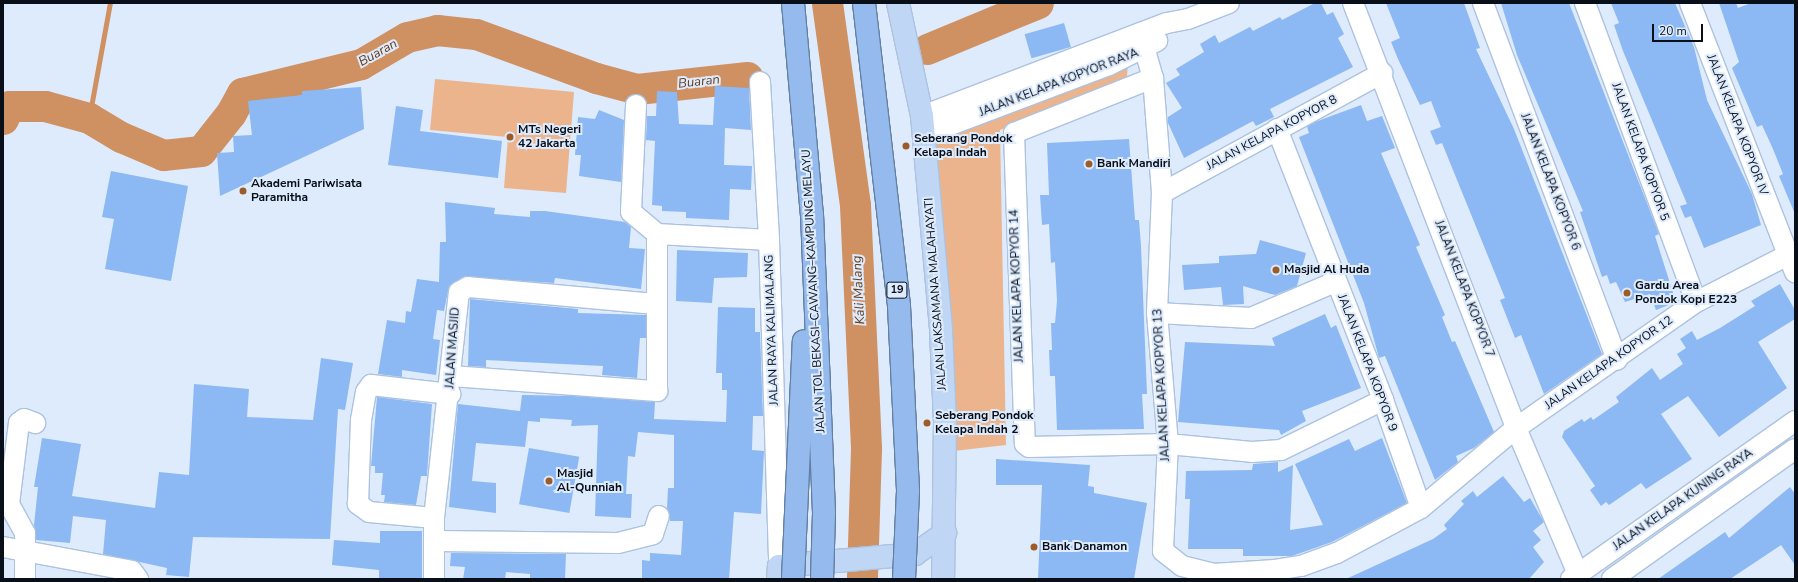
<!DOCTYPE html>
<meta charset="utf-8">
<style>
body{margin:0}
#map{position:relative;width:1798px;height:582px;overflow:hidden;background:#ddebfd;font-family:"Nunito Sans",sans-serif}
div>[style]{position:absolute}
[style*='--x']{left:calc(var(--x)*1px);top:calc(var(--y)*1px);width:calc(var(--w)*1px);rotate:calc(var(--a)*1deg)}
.green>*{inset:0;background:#ebb48d}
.stream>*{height:5px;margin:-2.5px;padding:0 2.5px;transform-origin:2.5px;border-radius:2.5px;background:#cf9062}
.river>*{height:31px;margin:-15.5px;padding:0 15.5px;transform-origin:15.5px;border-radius:15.5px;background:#cf9062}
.building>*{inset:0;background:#8cb8f3;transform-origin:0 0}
.roads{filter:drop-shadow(1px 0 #acc2df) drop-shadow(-1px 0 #acc2df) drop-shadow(0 1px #acc2df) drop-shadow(0 -1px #acc2df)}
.street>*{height:20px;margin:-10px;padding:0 10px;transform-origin:10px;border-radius:10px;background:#fff}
.primary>*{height:22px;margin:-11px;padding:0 11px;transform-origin:11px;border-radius:11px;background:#bfd6f5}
.bridges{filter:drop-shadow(1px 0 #647fa3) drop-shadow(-1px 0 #647fa3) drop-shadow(0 1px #647fa3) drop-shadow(0 -1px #647fa3)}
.highway-bridge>*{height:22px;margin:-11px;padding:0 11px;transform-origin:11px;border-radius:11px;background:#95bbee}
.dots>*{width:11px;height:11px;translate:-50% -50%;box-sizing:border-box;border:2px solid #ddebfd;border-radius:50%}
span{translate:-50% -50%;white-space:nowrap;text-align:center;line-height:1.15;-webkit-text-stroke:4px #ddebfd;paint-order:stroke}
.shield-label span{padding:1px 3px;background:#ddebfd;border:1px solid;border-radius:3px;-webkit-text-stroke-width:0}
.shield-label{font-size:11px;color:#080f19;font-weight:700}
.street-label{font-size:12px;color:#080f19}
.poi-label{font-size:12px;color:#080f19;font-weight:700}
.left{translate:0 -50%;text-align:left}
.water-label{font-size:13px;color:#673c1a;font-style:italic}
.frame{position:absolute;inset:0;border:4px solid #080f19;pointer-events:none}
.scale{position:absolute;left:1652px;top:24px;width:51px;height:18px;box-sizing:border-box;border:2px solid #080f19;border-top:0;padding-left:5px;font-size:12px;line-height:14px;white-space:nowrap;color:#080f19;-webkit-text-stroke:3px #ddebfd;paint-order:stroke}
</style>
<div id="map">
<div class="green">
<i style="clip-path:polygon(1128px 58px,1127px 78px,1000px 130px,1006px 445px,945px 452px,924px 135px)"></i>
<i style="clip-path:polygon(435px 79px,574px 92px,566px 193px,504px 188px,508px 137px,430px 130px)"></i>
</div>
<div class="stream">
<i style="--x:89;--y:118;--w:117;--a:-79.7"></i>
</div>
<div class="river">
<i style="--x:827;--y:3;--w:204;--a:82.1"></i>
<i style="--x:855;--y:205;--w:244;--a:87.4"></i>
<i style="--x:866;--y:449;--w:130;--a:91.8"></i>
<i style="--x:927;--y:49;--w:120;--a:-22.5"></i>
<i style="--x:3;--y:119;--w:14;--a:-65"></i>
<i style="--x:9;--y:106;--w:36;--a:0"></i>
<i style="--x:45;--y:106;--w:46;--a:15.3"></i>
<i style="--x:89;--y:118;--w:37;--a:31"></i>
<i style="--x:121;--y:137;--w:46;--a:23.2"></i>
<i style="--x:163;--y:155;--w:38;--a:-6"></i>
<i style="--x:201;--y:151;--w:48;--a:-51.7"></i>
<i style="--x:231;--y:113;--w:23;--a:-61"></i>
<i style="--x:242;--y:93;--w:122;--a:-13.7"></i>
<i style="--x:361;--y:64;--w:53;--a:-30.4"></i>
<i style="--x:407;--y:37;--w:31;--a:-13"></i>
<i style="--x:437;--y:30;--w:39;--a:6"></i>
<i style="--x:476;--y:34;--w:128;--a:20.1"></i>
<i style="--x:596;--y:78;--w:42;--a:15"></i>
<i style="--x:637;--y:89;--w:111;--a:-6.2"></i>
</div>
<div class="building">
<i style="clip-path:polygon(1315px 3px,1321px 3px,1327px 15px,1333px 12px,1344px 34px,1338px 38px,1353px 67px,1270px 109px,1274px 117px,1256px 126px,1253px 121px,1184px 158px,1168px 123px,1168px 117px,1182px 108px,1166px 83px,1180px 75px,1176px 69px,1204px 52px,1200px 44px,1215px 35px,1219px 43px,1250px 27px,1253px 31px,1280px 17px,1282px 20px)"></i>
<i style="clip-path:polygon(1386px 3px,1464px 3px,1480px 48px,1476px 49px,1514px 129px,1602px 354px,1544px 394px,1521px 335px,1515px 338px,1500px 300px,1505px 298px,1442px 143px,1436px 145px,1430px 131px,1441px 127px,1431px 101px,1420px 105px,1398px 59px,1391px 42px,1400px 38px)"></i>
<i style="clip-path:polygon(1501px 3px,1569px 3px,1659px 234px,1655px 236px,1676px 302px,1656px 310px,1650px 294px,1625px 302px,1616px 282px,1610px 284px,1607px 275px,1602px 277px,1580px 212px,1583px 211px,1517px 55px)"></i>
<i style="clip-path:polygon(1611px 3px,1675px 3px,1694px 47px,1707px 100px,1752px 194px,1761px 225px,1704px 248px,1691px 216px,1685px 218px,1680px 206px,1687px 204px,1623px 51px,1614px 25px,1619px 23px)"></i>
<i style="clip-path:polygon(1719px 3px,1736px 3px,1738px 8px,1751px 3px,1795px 3px,1795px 214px,1779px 176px,1783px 174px,1773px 149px,1762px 125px,1757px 127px,1732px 68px,1739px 62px)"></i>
<i style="left:1064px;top:23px;width:25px;height:41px;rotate:74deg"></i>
<i style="clip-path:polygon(715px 86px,749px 88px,751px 130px,725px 128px,724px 165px,752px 166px,751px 190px,730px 189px,729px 220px,686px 218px,686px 212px,662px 211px,662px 206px,652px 205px,655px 141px,646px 140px,647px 116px,656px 116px,657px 91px,677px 92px,679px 124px,713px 125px)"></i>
<i style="clip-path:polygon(361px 87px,364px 129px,220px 196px,217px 153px,234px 152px,233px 136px,252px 135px,248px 101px,302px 95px,302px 91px)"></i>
<i style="clip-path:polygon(1361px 105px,1367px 121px,1382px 116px,1395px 148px,1381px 153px,1420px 245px,1416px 247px,1445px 315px,1442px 317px,1452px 342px,1455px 341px,1494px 432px,1474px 448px,1456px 456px,1458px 462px,1435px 480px,1385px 356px,1379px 358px,1364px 303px,1299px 137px,1309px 133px,1307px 127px,1315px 122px)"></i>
<i style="clip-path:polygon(396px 106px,423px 110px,420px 131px,502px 141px,498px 178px,388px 165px)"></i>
<i style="clip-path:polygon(599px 110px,624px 120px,621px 182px,579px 176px,581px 155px,575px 155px,578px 117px,595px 119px)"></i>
<i style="clip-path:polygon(1129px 139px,1135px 220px,1139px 220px,1141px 246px,1147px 394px,1142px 394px,1144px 429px,1057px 430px,1055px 376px,1050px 376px,1049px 350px,1052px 350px,1051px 323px,1055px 323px,1057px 301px,1055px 262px,1051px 263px,1049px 224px,1042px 225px,1040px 195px,1049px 195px,1047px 143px)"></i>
<i style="clip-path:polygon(111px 171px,188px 186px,171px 281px,105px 269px,114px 219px,102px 217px)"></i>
<i style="clip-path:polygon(445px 202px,495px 208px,494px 214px,530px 217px,530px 211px,545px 211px,625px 222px,631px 227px,629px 248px,645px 249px,641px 289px,555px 278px,554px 283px,463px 277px,449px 286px,444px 311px,437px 310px,433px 339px,440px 340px,436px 375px,402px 370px,402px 377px,378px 374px,387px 320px,405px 323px,406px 311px,411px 312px,417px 279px,439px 282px,440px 242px,446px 242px)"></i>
<i style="clip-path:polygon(1260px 240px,1306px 253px,1297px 286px,1275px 295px,1243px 286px,1244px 304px,1223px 305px,1221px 287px,1184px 290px,1182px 265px,1219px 263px,1219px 256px,1256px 254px)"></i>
<i style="clip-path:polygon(677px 250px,748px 253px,747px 277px,714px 278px,712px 303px,676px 301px)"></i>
<i style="clip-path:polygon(1780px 284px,1795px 310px,1795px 319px,1758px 342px,1787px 388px,1719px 437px,1688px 396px,1661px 414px,1692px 459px,1646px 489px,1641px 483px,1609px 505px,1606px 502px,1601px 506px,1590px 490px,1595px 486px,1562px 437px,1564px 431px,1582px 419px,1584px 422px,1591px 417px,1593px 420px,1619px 402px,1616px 397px,1652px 368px,1660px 380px,1683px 364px,1677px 354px,1686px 348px,1680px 339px,1692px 331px,1697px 340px,1720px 328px,1755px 306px,1751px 301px)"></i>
<i style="clip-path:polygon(470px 299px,578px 309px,578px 313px,646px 315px,646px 338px,640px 338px,637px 378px,602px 375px,603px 366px,486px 360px,486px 367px,468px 366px)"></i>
<i style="clip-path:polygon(718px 307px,755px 308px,755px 332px,760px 332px,763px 416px,753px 416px,752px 450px,764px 451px,761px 514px,734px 512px,729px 579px,642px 579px,642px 560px,650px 561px,650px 553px,681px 555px,683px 521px,670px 521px,667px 508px,668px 488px,674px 488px,674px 435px,638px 432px,635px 457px,628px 456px,626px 494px,632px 494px,631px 518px,595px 516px,598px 425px,571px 426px,572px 420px,540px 418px,540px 422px,528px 421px,525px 447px,476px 443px,472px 481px,496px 483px,496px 513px,449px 507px,458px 404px,520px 411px,522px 395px,574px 396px,655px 402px,654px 419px,726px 422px,727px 390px,722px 390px,722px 373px,716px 373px)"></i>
<i style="clip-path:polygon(1325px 314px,1331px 328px,1336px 325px,1361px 388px,1302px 411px,1306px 421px,1281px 435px,1279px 430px,1178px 422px,1185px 342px,1275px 346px,1272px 338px)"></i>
<i style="clip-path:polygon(321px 358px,353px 363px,345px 410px,338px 409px,330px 539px,193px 537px,189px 577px,166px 575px,167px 568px,103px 554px,106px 520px,73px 516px,70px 543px,36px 540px,34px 525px,38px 487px,34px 487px,42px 438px,81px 444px,72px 496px,155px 508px,159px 472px,189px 475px,194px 384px,249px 389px,247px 417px,313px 420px)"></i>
<i style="clip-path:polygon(377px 397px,432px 404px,427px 476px,421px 476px,416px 505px,384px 502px,385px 495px,381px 495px,383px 473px,375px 473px,375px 466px,371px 466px)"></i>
<i style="clip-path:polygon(1382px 438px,1407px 503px,1332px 542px,1292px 556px,1243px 556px,1243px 549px,1188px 549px,1190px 499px,1185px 499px,1186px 471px,1252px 470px,1253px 464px,1278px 462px,1278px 472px,1293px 465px,1290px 530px,1323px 525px,1295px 464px,1349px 439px,1355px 451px)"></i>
<i style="left:529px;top:448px;width:51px;height:57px;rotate:10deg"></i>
<i style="clip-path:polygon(996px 459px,1090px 465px,1088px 486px,1094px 487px,1094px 493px,1147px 503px,1134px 579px,1038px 579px,1042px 485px,996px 485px)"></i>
<i style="clip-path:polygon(1503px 476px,1524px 502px,1530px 498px,1544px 522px,1533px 531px,1541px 540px,1533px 547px,1544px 562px,1529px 579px,1346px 579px,1433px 539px,1447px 529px,1444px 525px,1464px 504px,1461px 501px,1473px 491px,1477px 497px)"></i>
<i style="clip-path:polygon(1790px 487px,1795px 494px,1795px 565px,1781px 545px,1730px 579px,1658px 579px,1725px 532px,1729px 538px)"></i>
<i style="clip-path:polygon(380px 531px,422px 531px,422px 579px,379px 579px,379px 570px,332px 565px,334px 540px,380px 543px)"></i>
<i style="clip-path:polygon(451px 553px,566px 554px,565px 579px,530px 579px,530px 574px,506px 572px,505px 579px,463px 579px,465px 567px,450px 566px)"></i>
</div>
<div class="roads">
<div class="street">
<i style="--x:1353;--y:3;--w:455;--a:69"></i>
<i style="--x:1516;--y:428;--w:159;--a:67"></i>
<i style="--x:1483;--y:3;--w:381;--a:69.4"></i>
<i style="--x:1585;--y:3;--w:319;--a:69.6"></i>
<i style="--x:1690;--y:3;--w:289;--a:68.7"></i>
<i style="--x:1140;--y:33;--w:47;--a:73.9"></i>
<i style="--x:1153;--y:78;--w:115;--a:85.5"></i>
<i style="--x:1162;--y:193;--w:120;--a:92.4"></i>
<i style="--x:1157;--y:313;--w:131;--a:85.2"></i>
<i style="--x:1168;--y:444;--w:107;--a:92.7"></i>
<i style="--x:1163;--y:551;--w:24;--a:38"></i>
<i style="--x:1182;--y:566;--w:32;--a:14"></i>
<i style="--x:1213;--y:574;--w:62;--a:-3.7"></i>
<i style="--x:1275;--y:570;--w:26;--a:-9"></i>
<i style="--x:1301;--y:566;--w:38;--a:-20"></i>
<i style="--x:1337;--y:553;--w:95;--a:-28.2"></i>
<i style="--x:1421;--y:508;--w:124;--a:-40.1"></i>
<i style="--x:1516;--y:428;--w:220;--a:-35"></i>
<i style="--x:1696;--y:302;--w:103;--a:-27.1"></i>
<i style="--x:1153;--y:78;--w:149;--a:158.4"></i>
<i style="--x:1014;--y:133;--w:311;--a:88"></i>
<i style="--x:1025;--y:444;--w:5;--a:37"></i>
<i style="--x:1029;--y:447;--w:139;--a:-1.2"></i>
<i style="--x:1168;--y:444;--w:84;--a:5.4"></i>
<i style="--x:1252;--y:452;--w:29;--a:-4"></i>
<i style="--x:1281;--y:450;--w:114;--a:-26.1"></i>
<i style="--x:760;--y:82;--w:158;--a:86.7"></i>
<i style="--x:769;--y:240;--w:326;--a:88.2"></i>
<i style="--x:636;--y:105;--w:107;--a:92.7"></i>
<i style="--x:631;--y:212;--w:34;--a:40"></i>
<i style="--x:657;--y:234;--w:112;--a:3.1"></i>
<i style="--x:922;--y:116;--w:262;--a:-20.8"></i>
<i style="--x:1167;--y:23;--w:21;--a:-11"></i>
<i style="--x:1188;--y:19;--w:44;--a:-21.3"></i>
<i style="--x:1277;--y:129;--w:291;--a:68.6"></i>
<i style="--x:1383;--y:400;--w:114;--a:70.6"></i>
<i style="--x:924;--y:135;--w:198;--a:-20.7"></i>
<i style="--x:1109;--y:65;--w:54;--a:-26.6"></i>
<i style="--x:1162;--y:193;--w:251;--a:-28.6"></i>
<i style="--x:1157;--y:313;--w:94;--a:3"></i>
<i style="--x:1251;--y:318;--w:91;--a:-23.2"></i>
<i style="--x:451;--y:376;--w:207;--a:4.2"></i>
<i style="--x:657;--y:391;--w:157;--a:-90"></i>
<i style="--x:434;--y:518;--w:65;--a:-174.7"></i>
<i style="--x:369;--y:512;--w:14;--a:-144"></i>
<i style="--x:358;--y:504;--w:84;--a:-88"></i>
<i style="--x:361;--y:420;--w:28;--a:-80"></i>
<i style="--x:366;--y:392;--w:9;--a:-54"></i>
<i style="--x:371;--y:385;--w:80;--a:6.5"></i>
<i style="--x:436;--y:541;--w:182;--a:0.6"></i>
<i style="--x:618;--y:543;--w:36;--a:-14"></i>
<i style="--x:653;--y:534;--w:19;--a:-72"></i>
<i style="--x:3;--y:547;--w:131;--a:10.5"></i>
<i style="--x:132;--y:571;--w:10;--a:53"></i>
<i style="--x:25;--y:579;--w:46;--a:-90"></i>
<i style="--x:25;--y:533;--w:33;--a:-119"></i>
<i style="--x:9;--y:504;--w:82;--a:-83"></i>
<i style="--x:19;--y:423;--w:6;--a:-39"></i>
<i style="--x:24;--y:419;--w:12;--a:20"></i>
<i style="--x:434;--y:579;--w:61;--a:-90"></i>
<i style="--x:434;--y:518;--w:227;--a:-83.7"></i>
<i style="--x:459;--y:292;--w:10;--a:-29"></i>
<i style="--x:468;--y:287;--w:189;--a:5.2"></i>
<i style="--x:1571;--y:579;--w:274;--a:-35.2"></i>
<i style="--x:1612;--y:579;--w:224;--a:-35.4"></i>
</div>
<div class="primary">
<i style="--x:898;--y:3;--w:116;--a:78"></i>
<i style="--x:922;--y:116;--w:216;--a:84.9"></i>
<i style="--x:941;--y:331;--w:90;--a:87.5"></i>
<i style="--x:945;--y:421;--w:158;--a:90.7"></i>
<i style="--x:778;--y:579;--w:13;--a:-86"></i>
<i style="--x:779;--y:566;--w:137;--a:-5"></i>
<i style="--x:915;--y:554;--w:37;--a:-35"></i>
</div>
</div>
<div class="bridges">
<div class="highway-bridge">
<i style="--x:793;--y:3;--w:212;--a:84.9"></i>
<i style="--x:812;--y:214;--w:299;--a:87.7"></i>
<i style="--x:824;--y:513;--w:66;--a:91.7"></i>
<i style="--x:864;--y:3;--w:305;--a:83.4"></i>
<i style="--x:899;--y:306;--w:185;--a:87.2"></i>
<i style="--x:908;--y:491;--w:88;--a:92.6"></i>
<i style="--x:793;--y:579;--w:238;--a:-87.4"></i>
</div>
</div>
<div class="dots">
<i style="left:510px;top:137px;background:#9c5b27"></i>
<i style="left:906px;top:146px;background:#9c5b27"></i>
<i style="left:1089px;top:164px;background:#9c5b27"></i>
<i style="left:243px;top:191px;background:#9c5b27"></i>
<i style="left:1276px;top:270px;background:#9c5b27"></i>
<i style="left:1627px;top:293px;background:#9c5b27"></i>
<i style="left:927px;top:423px;background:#9c5b27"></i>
<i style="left:549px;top:481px;background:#9c5b27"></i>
<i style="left:1034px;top:547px;background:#9c5b27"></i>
</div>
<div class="shield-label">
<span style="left:897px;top:290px">19</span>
</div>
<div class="street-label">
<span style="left:1059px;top:83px;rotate:-21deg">JALAN KELAPA KOPYOR RAYA</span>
<span style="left:1737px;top:125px;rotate:69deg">JALAN KELAPA KOPYOR IV</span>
<span style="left:1272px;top:133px;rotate:-28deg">JALAN KELAPA KOPYOR 8</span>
<span style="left:1640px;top:152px;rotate:70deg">JALAN KELAPA KOPYOR 5</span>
<span style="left:1550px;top:182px;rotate:69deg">JALAN KELAPA KOPYOR 6</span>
<span style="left:1017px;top:286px;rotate:-92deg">JALAN KELAPA KOPYOR 14</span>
<span style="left:1464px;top:289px;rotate:69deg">JALAN KELAPA KOPYOR 7</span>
<span style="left:814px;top:291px;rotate:-93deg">JALAN TOL BEKASI–CAWANG–KAMPUNG MELAYU</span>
<span style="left:936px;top:294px;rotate:-94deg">JALAN LAKSAMANA MALAHAYATI</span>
<span style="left:772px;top:330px;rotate:-92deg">JALAN RAYA KALIMALANG</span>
<span style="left:453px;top:348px;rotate:-86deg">JALAN MASJID</span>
<span style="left:1367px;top:363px;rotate:69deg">JALAN KELAPA KOPYOR 9</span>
<span style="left:1609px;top:363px;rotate:-35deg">JALAN KELAPA KOPYOR 12</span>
<span style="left:1162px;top:385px;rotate:-93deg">JALAN KELAPA KOPYOR 13</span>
<span style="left:1683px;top:500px;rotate:-35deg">JALAN KELAPA KUNING RAYA</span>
</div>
<div class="poi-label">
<span class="left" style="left:518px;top:137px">MTs Negeri<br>42 Jakarta</span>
<span class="left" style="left:914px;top:146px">Seberang Pondok<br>Kelapa Indah</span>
<span class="left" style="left:1097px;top:164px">Bank Mandiri</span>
<span class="left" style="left:251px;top:191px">Akademi Pariwisata<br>Paramitha</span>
<span class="left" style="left:1284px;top:270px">Masjid Al Huda</span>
<span class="left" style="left:1635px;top:293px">Gardu Area<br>Pondok Kopi E223</span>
<span class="left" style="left:935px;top:423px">Seberang Pondok<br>Kelapa Indah 2</span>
<span class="left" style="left:557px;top:481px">Masjid<br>Al-Qunniah</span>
<span class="left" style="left:1042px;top:547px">Bank Danamon</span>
</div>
<div class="water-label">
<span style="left:378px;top:53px;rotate:-29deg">Buaran</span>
<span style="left:699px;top:82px;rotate:-6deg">Buaran</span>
<span style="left:859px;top:290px;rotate:-93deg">Kali Malang</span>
</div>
<div class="frame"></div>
<div class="scale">20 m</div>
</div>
